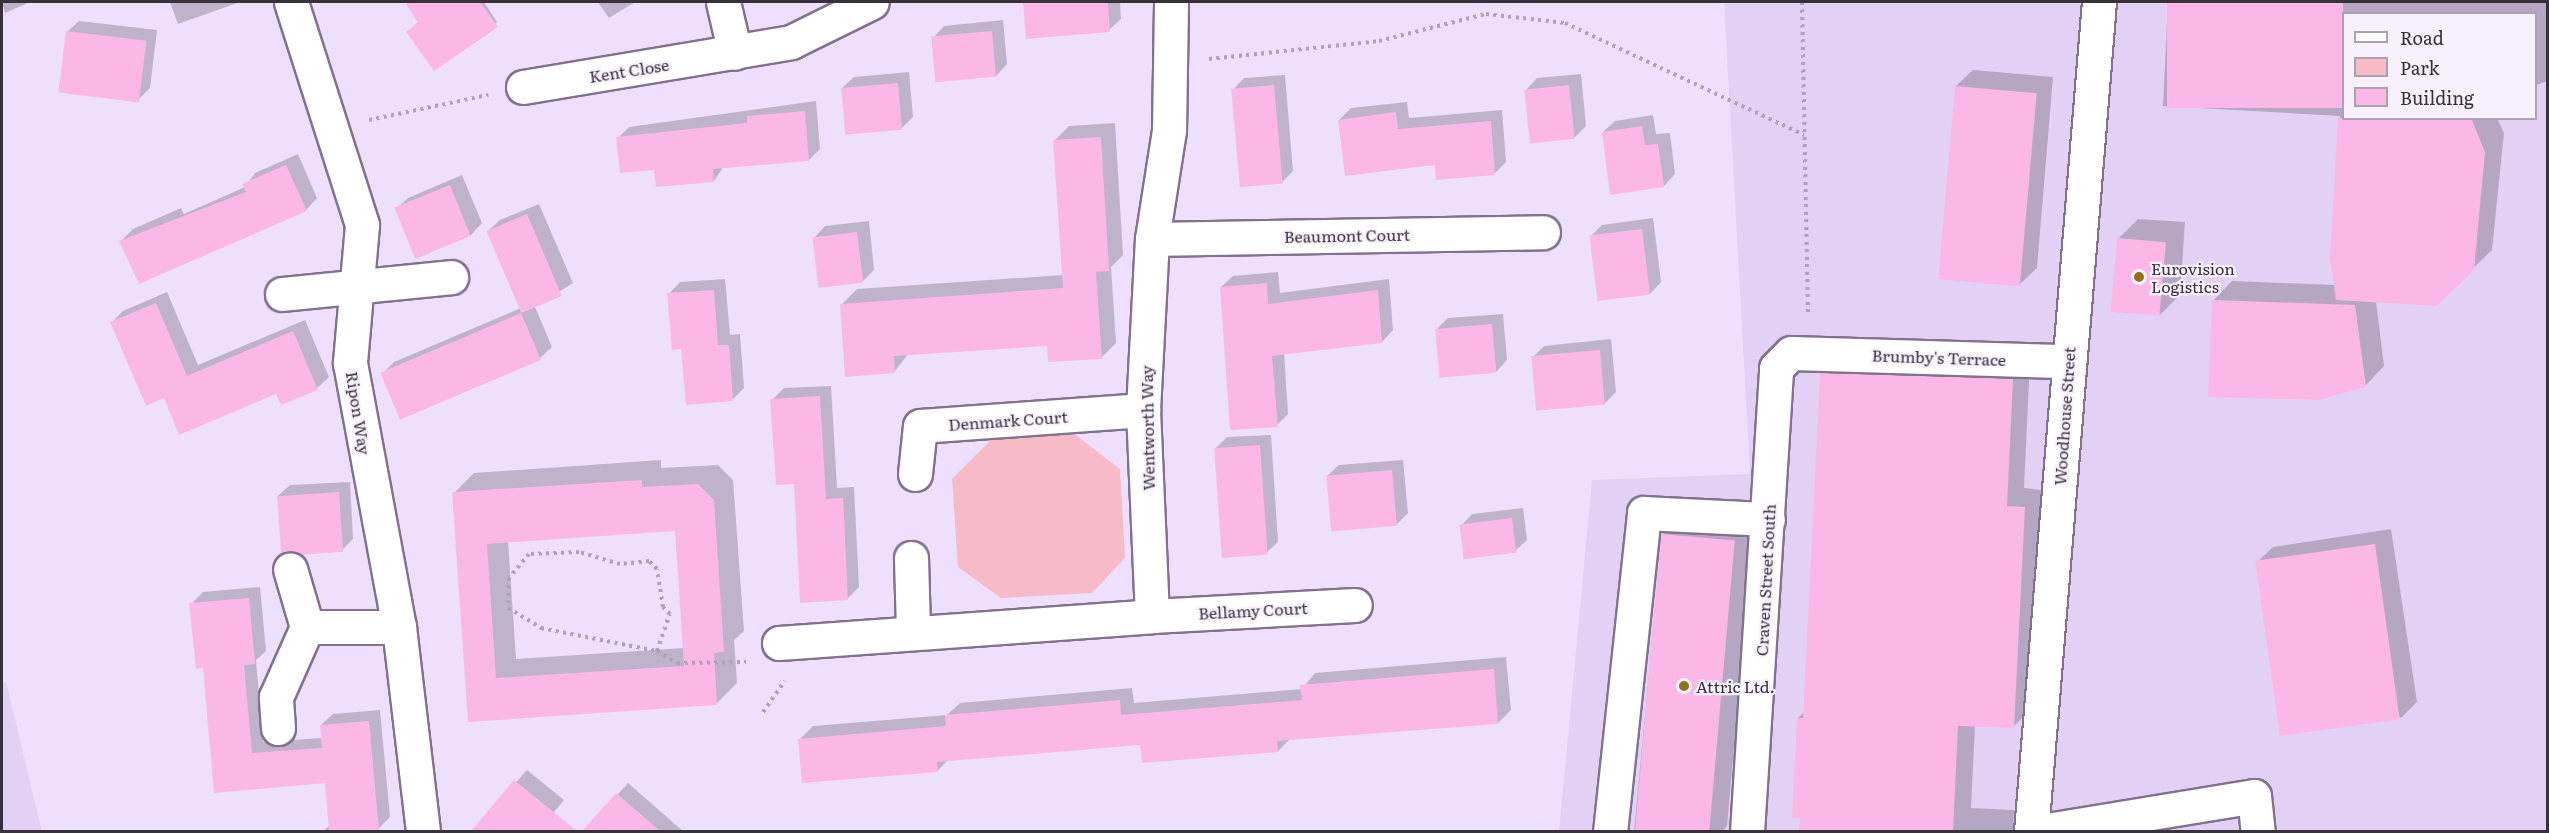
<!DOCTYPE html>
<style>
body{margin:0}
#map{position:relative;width:2549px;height:833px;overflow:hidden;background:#efdffe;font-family:Literata,serif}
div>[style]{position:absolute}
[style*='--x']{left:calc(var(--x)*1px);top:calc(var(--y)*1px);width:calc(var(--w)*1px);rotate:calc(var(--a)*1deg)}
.built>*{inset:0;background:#e3d1f5}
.green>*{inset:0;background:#f6bbc7}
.shadow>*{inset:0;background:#0003}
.building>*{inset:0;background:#fcb7e9;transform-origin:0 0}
.path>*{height:4px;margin-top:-2px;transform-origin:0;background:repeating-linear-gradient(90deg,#aea1b9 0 3px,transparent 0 7.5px)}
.roads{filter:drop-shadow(2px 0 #81728e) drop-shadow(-2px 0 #81728e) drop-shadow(0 2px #81728e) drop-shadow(0 -2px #81728e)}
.minor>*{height:33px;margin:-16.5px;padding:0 16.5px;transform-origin:16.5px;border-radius:16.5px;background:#fff}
.dots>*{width:16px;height:16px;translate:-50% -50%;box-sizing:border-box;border:3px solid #f7f1fd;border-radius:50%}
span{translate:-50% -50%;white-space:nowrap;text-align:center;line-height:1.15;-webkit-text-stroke:4.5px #f7f1fd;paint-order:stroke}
.street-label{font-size:16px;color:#37313c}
.poi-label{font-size:16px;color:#37313c}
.left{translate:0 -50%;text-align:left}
.frame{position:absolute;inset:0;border:3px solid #37313c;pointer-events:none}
.legend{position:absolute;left:2342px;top:12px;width:195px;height:108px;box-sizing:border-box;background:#f7f1fd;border:2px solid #aaa4b0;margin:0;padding:8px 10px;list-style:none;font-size:18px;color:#37313c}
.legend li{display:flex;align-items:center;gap:12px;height:30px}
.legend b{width:30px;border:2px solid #aaa4b0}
</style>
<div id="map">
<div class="built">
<i style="clip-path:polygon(evenodd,1724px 2px,2547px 2px,2547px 831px,1559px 832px,1592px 480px,1750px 474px,1724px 2px,2344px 14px,2536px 14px,2536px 118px,2344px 118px,2344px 14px)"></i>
<i style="clip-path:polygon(6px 682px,42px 831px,2px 831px,2px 683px)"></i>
</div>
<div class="green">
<i style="clip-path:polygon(1073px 433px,1120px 469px,1125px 558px,1092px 593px,1001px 598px,958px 567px,952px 479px,992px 439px)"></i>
</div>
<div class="shadow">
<i style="clip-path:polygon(2px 2px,30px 2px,5px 13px)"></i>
<i style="clip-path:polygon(170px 2px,240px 2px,178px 24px)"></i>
<i style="clip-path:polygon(406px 2px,484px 2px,497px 22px,485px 34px,408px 32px,419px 21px)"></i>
<i style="clip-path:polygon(598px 2px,635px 2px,609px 18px)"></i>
<i style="clip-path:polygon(1025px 2px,1120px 2px,1121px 19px,1109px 30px,1028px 37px)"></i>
<i style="clip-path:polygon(2168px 2px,2548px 2px,2548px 81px,2536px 85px,2536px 14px,2344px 14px,2344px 118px,2497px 118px,2504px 133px,2492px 250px,2436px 304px,2376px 301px,2384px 366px,2365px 386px,2213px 301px,2232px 281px,2335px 285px,2340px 116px,2163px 106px)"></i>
<i style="clip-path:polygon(1003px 20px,1007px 64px,996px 76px,933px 38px,944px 26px)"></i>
<i style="clip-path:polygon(79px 21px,157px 30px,150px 88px,138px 100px,67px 32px)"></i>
<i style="clip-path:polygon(1973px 70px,2053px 77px,2037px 268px,2020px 284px,1956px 86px)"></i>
<i style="clip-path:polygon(909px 72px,913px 117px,901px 129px,842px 88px,854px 77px)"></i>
<i style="clip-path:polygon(1581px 74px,1586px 126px,1574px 138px,1526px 90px,1537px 78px)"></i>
<i style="clip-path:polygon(1285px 75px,1293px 171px,1281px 183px,1233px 90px,1244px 78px)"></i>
<i style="clip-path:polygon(816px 101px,820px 149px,809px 160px,724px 166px,714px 181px,618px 138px,629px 127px)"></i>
<i style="clip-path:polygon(1407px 102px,1409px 118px,1502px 110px,1506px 162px,1494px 174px,1436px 163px,1339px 120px,1351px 108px)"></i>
<i style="clip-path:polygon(1653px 115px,1656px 134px,1670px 133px,1675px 174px,1664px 186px,1603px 132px,1615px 121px)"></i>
<i style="clip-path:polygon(1115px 123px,1123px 255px,1111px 267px,1116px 343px,1101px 358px,1048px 344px,909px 353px,894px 372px,842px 304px,857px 289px,1063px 275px,1055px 140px,1069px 126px)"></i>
<i style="clip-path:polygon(298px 154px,317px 198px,306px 210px,121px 241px,133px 229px,181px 208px,184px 214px,245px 187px,255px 173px)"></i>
<i style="clip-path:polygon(462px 175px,482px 223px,471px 235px,417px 258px,396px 209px,408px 198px)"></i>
<i style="clip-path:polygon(539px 204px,573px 283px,535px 307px,552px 347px,540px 358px,401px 417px,382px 374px,394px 362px,521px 308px,488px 231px,500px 220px)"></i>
<i style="clip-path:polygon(1653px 218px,1661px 282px,1650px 294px,1591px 236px,1602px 225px)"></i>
<i style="clip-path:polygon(2138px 219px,2185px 222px,2180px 295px,2160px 315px,2119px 238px)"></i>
<i style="clip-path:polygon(869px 221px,874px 270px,862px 282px,814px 238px,825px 226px)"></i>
<i style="clip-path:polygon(1278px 272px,1280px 293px,1389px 279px,1393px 330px,1382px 342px,1284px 353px,1288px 414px,1277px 425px,1221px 287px,1233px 276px)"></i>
<i style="clip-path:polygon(725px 279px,730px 335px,740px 334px,744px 388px,732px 400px,683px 347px,669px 294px,680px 282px)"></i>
<i style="clip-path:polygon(167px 292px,198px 365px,305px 320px,329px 377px,317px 388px,165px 396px,112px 322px,123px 311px)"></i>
<i style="clip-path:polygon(1503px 314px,1507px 360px,1496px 372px,1437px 329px,1448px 318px)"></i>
<i style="clip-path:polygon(1611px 339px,1616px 392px,1604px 404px,1532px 358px,1544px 346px)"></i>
<i style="clip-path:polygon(1839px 355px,2030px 361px,2024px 488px,2042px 490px,2032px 708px,2014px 726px,1975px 725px,1971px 808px,2014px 810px,2013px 832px,1801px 832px,1798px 718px,1805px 711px,1821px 373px)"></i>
<i style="clip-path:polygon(831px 386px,837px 488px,854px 487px,859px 587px,847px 599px,795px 483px,772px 400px,784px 388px)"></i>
<i style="clip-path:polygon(1271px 435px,1278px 542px,1266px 553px,1215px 449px,1227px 437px)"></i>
<i style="clip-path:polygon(evenodd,661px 460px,661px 468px,718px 465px,733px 480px,744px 631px,734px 640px,737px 683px,717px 703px,469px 720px,454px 493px,474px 473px,661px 460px,676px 530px,684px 648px,516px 659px,508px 541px,676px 530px)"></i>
<i style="clip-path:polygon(1403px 460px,1408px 513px,1396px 525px,1327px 476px,1339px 465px)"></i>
<i style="clip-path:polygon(350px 482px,353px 539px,342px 550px,278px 496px,290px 485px)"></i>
<i style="clip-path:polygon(1523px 508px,1527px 540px,1515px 551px,1461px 526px,1472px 514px)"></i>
<i style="clip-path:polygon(1682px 515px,1754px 521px,1727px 826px,1722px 832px,1634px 832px,1662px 535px)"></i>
<i style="clip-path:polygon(2391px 529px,2417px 702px,2401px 718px,2256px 563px,2273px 547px)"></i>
<i style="clip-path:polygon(260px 587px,266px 651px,256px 660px,263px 742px,322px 738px,321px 725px,333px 714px,380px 710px,390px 817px,378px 829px,323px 832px,374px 777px,215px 792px,205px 667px,191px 604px,203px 592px)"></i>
<i style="clip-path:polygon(1506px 657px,1511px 710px,1498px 723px,1290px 739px,1278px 751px,1142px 744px,948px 760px,937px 771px,800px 739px,813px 726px,947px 715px,960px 703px,1132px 688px,1134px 703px,1302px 689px,1315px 673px)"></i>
<i style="clip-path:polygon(527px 770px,564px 800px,537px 832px,500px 832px,484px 818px)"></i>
<i style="clip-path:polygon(628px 783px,684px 832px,584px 832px)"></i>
</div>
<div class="building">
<i style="clip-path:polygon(405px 2px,480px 2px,498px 27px,434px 71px,406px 32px,418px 23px)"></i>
<i style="clip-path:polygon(1023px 2px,1108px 2px,1110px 32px,1026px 39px)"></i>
<i style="left:2167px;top:2px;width:176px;height:106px"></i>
<i style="left:66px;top:31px;width:81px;height:62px;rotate:7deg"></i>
<i style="left:992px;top:31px;width:46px;height:61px;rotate:85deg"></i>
<i style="left:898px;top:83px;width:47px;height:57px;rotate:85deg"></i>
<i style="left:1274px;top:85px;width:99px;height:43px;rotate:85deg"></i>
<i style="left:1569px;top:85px;width:54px;height:45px;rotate:84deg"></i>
<i style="left:1955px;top:86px;width:82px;height:194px;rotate:5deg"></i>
<i style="clip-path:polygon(805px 111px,809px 161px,713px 169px,714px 182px,656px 187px,654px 170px,620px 173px,616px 137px,747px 123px,747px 116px)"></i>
<i style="clip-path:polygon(1396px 112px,1398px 129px,1491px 121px,1495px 175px,1436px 180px,1435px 165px,1345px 176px,1338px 120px)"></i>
<i style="clip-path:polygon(2338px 118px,2471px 118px,2485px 152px,2474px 270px,2437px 306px,2336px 300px,2330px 258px)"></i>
<i style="clip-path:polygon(1642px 126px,1645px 145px,1658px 144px,1664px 187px,1610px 195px,1602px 132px)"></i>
<i style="clip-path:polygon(1101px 137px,1109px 271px,1096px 272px,1102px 359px,1048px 362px,1047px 346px,894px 356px,895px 373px,845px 377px,840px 304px,1063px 288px,1053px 140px)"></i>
<i style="clip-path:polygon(286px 165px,307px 211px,139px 284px,119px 241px,246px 192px,242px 184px)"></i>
<i style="left:450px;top:185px;width:55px;height:60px;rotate:68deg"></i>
<i style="left:527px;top:214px;width:89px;height:44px;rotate:67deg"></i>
<i style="left:1642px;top:229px;width:66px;height:53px;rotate:83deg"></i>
<i style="left:857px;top:232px;width:51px;height:45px;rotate:83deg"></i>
<i style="left:2117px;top:238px;width:49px;height:74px;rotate:5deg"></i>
<i style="clip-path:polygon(1267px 283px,1268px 304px,1378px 290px,1382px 343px,1272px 356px,1278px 427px,1230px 430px,1220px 287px)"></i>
<i style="clip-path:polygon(714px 290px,718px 345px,729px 345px,733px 401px,686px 405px,681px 349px,672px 350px,667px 293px)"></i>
<i style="clip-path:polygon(2212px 300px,2355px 305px,2366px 387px,2319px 400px,2208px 397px)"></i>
<i style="clip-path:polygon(156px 303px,187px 376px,293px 331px,318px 390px,281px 405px,276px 394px,179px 435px,164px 398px,146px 406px,110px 322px)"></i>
<i style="left:521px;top:313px;width:51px;height:153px;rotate:67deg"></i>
<i style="left:1492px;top:324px;width:49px;height:57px;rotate:85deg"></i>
<i style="left:1600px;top:350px;width:55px;height:69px;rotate:85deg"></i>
<i style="clip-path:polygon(1820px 373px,2013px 379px,2007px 506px,2025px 507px,2014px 728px,1958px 726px,1953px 831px,1799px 831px,1800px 818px,1792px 818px,1797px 718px,1803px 718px)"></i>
<i style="clip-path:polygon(820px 396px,826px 499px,843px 498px,848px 600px,800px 603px,794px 484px,776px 485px,770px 399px)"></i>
<i style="left:1260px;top:445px;width:110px;height:46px;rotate:86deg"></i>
<i style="left:1392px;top:470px;width:56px;height:66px;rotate:85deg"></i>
<i style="clip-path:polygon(evenodd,642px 480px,642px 487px,698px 484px,714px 500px,724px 652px,714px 653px,717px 705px,468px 722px,452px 492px,642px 480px,675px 531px,684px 666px,496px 678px,487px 544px,675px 531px)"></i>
<i style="left:339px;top:492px;width:60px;height:62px;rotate:86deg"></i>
<i style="left:1512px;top:518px;width:35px;height:53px;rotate:83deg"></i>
<i style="left:1661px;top:534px;width:74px;height:298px;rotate:5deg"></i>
<i style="left:2375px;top:544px;width:177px;height:121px;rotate:82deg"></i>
<i style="clip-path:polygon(249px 598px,255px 664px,244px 665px,252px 753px,322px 748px,320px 725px,369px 721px,379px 831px,329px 831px,325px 783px,214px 793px,203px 668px,196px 669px,189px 603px)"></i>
<i style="clip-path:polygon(1494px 669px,1498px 724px,1277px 741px,1278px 752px,1142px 763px,1140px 745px,937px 762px,938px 772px,802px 783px,798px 739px,946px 726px,945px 715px,1120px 700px,1121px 715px,1302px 700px,1300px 685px)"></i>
<i style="clip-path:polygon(514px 780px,577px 831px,471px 831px)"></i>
<i style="clip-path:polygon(616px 793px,660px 831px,582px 831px)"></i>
</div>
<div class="path">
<i style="--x:1802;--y:2;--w:314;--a:88.9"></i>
<i style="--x:1209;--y:59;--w:171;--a:-6"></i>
<i style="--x:1379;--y:41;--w:110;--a:-14.2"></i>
<i style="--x:1486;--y:14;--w:80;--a:6.5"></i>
<i style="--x:1565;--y:23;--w:264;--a:25.1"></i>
<i style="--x:369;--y:120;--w:122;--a:-11.9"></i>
<i style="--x:657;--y:651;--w:39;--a:-71"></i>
<i style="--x:670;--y:614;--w:10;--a:-135"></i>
<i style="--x:663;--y:607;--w:38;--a:-99"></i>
<i style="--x:657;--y:569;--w:11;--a:-135"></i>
<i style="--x:649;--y:561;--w:29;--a:174"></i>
<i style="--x:620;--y:564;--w:43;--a:-163.7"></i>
<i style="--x:579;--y:552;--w:50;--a:177.7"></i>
<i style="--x:529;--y:554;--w:31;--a:130"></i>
<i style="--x:509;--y:578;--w:30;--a:92"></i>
<i style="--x:508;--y:608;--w:39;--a:31"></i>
<i style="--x:541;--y:628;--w:118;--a:11.2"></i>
<i style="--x:657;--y:651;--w:23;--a:31"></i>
<i style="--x:677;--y:663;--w:69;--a:-0.8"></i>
<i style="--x:763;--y:712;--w:38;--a:-55"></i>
</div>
<div class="roads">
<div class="minor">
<i style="--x:291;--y:2;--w:234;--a:72.3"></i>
<i style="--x:362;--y:225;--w:139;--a:95"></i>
<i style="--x:350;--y:363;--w:269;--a:79.5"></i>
<i style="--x:399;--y:627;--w:206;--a:83.3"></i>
<i style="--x:723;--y:2;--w:52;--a:76.8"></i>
<i style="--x:523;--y:87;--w:272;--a:-9.5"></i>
<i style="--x:791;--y:42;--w:90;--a:-26.3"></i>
<i style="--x:1152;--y:239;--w:391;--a:-1"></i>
<i style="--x:282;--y:294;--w:170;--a:-5.7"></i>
<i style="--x:915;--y:474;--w:48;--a:-84.1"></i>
<i style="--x:920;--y:426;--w:224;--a:-4.1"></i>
<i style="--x:911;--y:558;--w:72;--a:88.4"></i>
<i style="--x:1152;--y:616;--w:203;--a:-3.1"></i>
<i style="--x:307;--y:627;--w:92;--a:0"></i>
<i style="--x:779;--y:643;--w:374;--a:-4.1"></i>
<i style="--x:1152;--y:616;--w:206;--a:-92.5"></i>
<i style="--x:1143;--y:410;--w:171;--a:-87"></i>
<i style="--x:1152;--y:239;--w:109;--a:-81.1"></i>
<i style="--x:1169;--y:131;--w:129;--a:-89.1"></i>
<i style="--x:278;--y:728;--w:31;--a:-94"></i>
<i style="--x:276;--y:697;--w:77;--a:-66.1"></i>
<i style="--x:307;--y:627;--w:60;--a:-106.3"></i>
<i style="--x:1610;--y:832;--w:321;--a:-83.9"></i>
<i style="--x:1644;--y:513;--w:124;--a:2.8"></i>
<i style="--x:1747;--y:832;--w:465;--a:-86.4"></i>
<i style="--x:1776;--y:368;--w:21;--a:-45"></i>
<i style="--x:1791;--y:353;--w:277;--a:1.7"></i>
<i style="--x:2031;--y:832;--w:833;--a:-85.32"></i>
<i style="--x:2035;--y:832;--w:222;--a:-9.3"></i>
<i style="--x:2254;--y:796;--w:36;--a:84"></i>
</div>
</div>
<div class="dots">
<i style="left:2139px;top:277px;background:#8f7317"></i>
<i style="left:1684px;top:686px;background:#8f7317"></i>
</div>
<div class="street-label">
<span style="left:629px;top:70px;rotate:-9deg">Kent Close</span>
<span style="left:1347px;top:235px;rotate:-1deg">Beaumont Court</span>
<span style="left:1939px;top:357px;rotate:2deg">Brumby's Terrace</span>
<span style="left:359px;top:413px;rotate:81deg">Ripon Way</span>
<span style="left:2064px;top:416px;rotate:-86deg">Woodhouse Street</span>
<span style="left:1008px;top:420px;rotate:-4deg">Denmark Court</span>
<span style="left:1147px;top:428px;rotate:-91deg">Wentworth Way</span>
<span style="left:1765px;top:580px;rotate:-87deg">Craven Street South</span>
<span style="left:1253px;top:610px;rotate:-3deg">Bellamy Court</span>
</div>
<div class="poi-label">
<span class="left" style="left:2151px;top:277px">Eurovision<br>Logistics</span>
<span class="left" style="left:1696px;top:686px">Attric Ltd.</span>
</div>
<div class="frame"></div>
<ul class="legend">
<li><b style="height:8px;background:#fff"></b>Road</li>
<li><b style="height:16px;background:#f6bbc7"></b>Park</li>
<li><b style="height:16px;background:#fcb7e9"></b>Building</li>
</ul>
</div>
